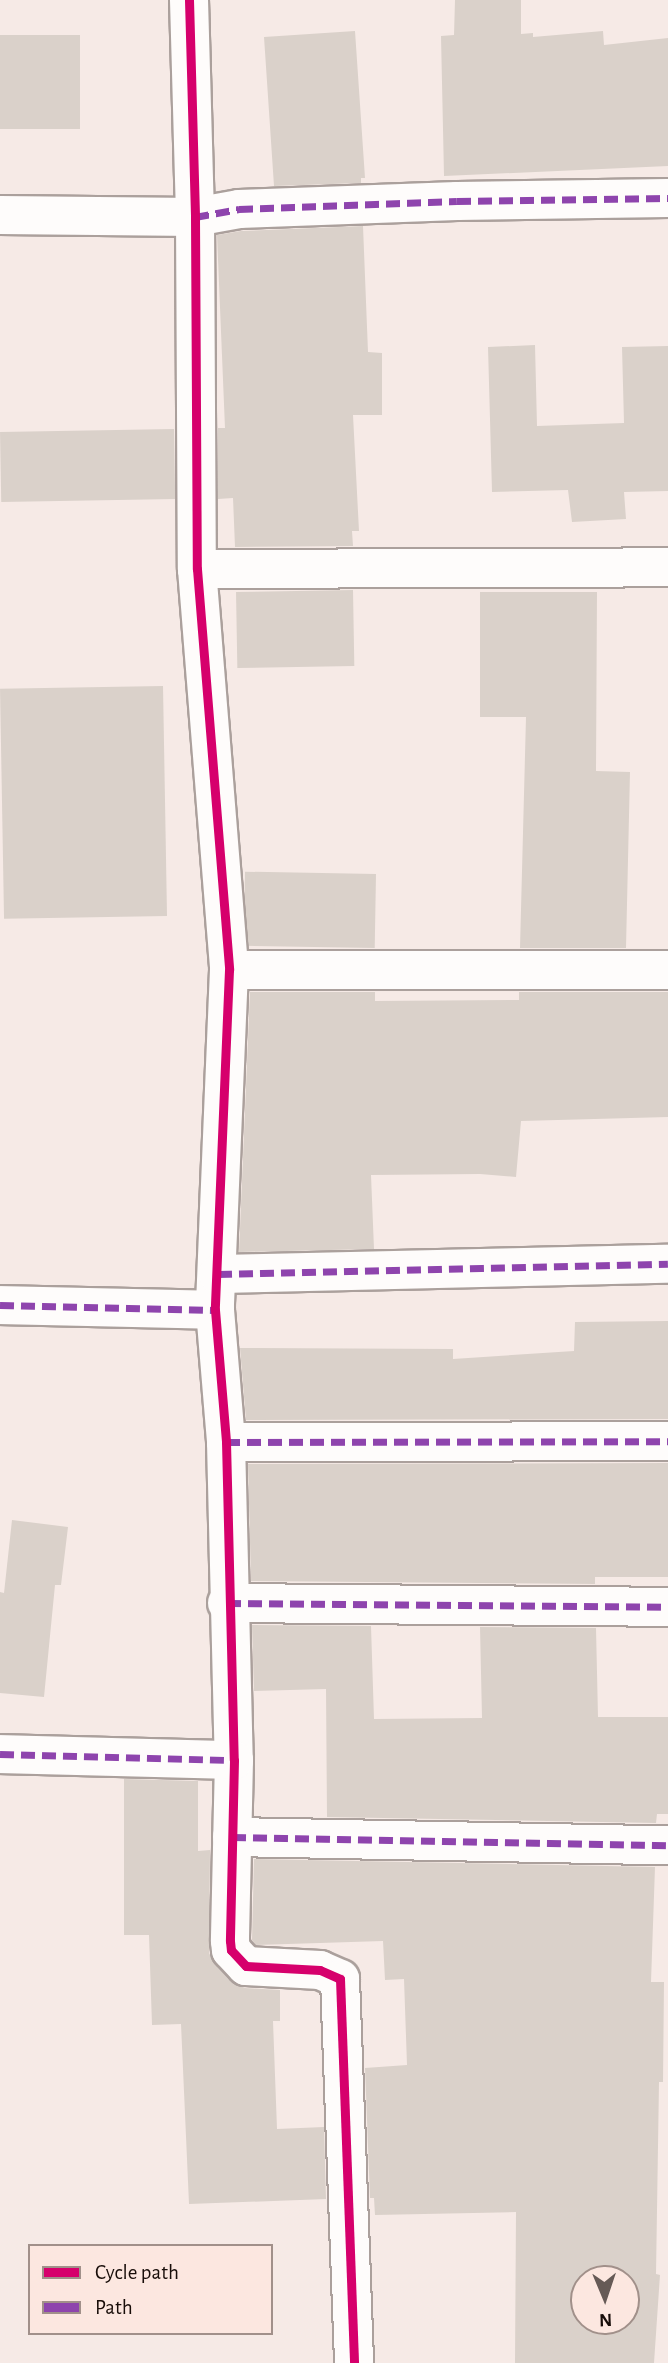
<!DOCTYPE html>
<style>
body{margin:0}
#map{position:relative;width:668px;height:2363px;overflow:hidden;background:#f6eae6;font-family:"Alegreya Sans",sans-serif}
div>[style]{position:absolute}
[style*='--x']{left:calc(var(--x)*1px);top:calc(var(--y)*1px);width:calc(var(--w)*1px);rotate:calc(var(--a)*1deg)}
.building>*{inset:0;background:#dad1ca;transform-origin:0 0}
.roads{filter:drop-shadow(2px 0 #aba09c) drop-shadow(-2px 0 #aba09c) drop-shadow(0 2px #aba09c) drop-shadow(0 -2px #aba09c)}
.street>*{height:38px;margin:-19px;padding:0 19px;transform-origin:19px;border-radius:19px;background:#fefcfb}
.quiet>*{height:7px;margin-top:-3.5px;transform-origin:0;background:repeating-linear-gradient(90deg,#8e44ad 0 14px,transparent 0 21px)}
.cycleway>*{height:9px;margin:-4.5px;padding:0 4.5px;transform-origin:4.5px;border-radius:4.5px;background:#d6006c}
span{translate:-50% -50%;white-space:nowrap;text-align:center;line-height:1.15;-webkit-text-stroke:5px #fce7e0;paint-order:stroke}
.legend{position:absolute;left:28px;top:2244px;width:245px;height:91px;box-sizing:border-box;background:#fce7e0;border:2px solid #a1908a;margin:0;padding:9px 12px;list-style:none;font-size:21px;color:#180d09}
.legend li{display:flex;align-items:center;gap:14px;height:35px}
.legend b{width:35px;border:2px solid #a1908a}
.north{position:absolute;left:570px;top:2265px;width:70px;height:70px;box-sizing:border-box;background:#fce7e0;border:2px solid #a1908a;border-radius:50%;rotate:178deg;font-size:19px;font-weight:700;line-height:28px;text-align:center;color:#180d09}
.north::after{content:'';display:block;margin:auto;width:24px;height:32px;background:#665a56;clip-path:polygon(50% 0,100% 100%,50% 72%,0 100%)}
</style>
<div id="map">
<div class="building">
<i style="clip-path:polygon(455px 0,521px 0,521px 34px,533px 33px,533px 37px,603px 31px,604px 45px,668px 38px,668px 166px,444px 176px,441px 36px,454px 35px)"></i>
<i style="clip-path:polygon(355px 31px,365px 178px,361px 178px,361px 183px,274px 186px,264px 37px)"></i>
<i style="left:0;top:35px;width:80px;height:94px"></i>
<i style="clip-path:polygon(363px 226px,368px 352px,382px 353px,382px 415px,353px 415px,359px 531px,352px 531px,353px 546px,235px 547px,233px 498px,218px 499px,218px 428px,225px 428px,217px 235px,241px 231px)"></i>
<i style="clip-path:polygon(535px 345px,537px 426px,624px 423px,622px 347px,668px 346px,668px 491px,624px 492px,626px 519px,572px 522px,568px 490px,492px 492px,488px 347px)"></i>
<i style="left:174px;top:429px;width:70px;height:174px;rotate:89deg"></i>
<i style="left:353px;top:590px;width:76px;height:117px;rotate:89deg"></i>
<i style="clip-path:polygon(480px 592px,597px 592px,596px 771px,630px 772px,626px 948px,520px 948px,526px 717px,480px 717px)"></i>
<i style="left:163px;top:686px;width:230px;height:163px;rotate:89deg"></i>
<i style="left:376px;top:874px;width:74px;height:131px;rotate:91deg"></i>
<i style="clip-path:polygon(250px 992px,375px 992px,375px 1001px,519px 1000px,519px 992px,668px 992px,668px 1117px,521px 1121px,516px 1177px,480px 1174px,371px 1175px,374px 1249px,239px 1252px)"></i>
<i style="clip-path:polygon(668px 1321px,668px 1419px,246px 1420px,240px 1348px,453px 1349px,453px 1359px,574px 1351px,575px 1322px)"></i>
<i style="clip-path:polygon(668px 1463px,668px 1577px,595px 1577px,595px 1584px,251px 1581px,248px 1464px)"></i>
<i style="clip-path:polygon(12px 1520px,68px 1527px,61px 1585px,55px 1585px,44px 1697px,0 1693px,0 1592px,4px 1593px)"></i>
<i style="clip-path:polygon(252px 1625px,371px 1626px,374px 1719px,482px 1718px,480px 1627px,596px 1628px,598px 1717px,668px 1717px,668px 1814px,657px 1814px,656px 1823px,327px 1817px,326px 1689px,254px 1691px)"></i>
<i style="clip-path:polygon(124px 1779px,198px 1781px,198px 1851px,210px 1850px,209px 1953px,215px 1965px,231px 1982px,245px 1988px,280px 1990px,280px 2021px,273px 2021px,277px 2129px,324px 2127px,326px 2199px,189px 2204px,181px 2024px,152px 2025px,149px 1935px,124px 1935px)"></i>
<i style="clip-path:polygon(evenodd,254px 1859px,655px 1867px,651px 1982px,664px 1982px,663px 2082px,659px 2082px,656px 2274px,660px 2275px,654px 2363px,515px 2363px,516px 2212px,375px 2215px,374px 2198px,370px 2198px,365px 2068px,407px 2065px,404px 1979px,385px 1980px,383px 1941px,256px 1945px,252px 1940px,254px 1859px,584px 2279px,626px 2279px,626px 2321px,584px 2321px,584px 2279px)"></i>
</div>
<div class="roads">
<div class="street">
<i style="--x:189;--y:0;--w:217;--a:88.4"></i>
<i style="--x:195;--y:217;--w:352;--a:89.7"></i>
<i style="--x:197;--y:569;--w:402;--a:85.4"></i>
<i style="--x:229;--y:970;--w:340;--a:92.4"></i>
<i style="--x:215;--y:1310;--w:132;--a:85.2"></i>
<i style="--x:226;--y:1442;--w:318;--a:88.6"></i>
<i style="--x:234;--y:1760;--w:181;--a:91.3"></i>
<i style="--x:230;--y:1941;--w:9;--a:84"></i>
<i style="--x:231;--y:1950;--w:22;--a:47"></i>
<i style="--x:246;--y:1966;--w:74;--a:3.1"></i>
<i style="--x:320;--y:1970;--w:22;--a:24"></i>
<i style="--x:340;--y:1979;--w:384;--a:87.9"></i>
<i style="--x:0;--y:215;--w:195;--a:0.6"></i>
<i style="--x:195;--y:217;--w:45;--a:-10.3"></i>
<i style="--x:239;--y:209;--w:218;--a:-2.1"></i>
<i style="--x:457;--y:201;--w:211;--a:-0.8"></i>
<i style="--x:197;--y:569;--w:471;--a:-0.2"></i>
<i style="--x:229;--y:970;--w:439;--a:0"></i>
<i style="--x:218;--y:1274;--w:450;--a:-1.3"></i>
<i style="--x:0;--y:1305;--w:215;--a:1.3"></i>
<i style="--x:226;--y:1442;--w:442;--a:-0.1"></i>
<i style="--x:227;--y:1603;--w:441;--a:0.5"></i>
<i style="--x:0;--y:1754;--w:234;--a:1.5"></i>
<i style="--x:232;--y:1837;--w:436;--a:1.1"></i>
</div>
</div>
<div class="quiet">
<i style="--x:195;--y:217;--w:45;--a:-10.3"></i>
<i style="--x:239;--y:209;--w:218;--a:-2.1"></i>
<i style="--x:457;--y:201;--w:211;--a:-0.8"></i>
<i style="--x:218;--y:1274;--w:450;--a:-1.3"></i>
<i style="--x:0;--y:1305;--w:215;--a:1.3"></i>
<i style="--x:226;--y:1442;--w:442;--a:-0.1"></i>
<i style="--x:227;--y:1603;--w:441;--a:0.5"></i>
<i style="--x:0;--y:1754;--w:234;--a:1.5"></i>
<i style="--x:232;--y:1837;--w:436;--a:1.1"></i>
</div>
<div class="cycleway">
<i style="--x:189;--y:0;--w:217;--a:88.4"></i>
<i style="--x:195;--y:217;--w:352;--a:89.7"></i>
<i style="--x:197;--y:569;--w:402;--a:85.4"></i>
<i style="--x:229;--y:970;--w:340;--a:92.4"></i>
<i style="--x:215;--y:1310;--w:132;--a:85.2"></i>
<i style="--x:226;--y:1442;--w:318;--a:88.6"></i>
<i style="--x:234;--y:1760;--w:181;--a:91.3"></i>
<i style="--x:230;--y:1941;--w:9;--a:84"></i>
<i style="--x:231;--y:1950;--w:22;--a:47"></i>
<i style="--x:246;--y:1966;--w:74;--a:3.1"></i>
<i style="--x:320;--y:1970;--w:22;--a:24"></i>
<i style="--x:340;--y:1979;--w:384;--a:87.9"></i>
</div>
<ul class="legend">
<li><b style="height:9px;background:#d6006c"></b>Cycle path</li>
<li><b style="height:9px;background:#8e44ad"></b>Path</li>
</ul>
<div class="north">N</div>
</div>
